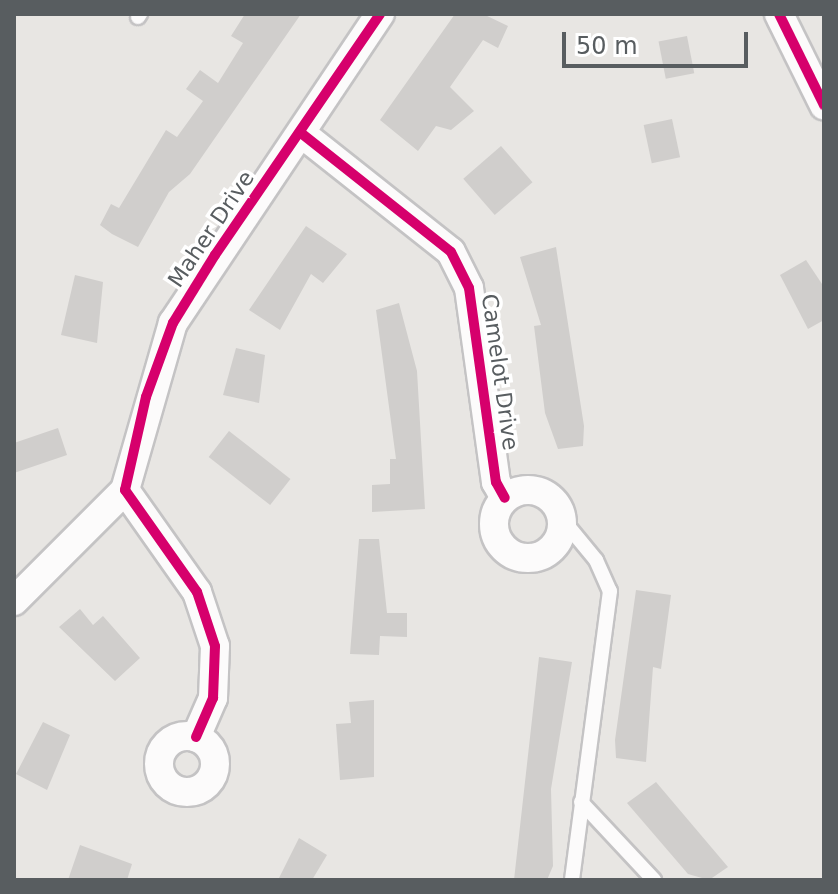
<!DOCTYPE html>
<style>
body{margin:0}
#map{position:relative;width:838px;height:894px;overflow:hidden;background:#e8e6e3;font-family:"DejaVu Sans",sans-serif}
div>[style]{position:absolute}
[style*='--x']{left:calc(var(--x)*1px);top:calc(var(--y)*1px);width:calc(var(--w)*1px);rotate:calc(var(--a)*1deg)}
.building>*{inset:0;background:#d0cecc;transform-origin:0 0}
.roads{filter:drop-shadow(2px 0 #c4c3c4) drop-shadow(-2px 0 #c4c3c4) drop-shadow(0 2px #c4c3c4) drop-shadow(0 -2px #c4c3c4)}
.lane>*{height:14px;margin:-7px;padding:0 7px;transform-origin:7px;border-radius:7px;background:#fcfbfb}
.street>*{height:28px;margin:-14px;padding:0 14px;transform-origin:14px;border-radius:14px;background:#fcfbfb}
.street>.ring{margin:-14px;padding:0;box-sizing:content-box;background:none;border:28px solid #fcfbfb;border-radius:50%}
.cycleway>*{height:10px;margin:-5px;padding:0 5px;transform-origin:5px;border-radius:5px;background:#d6006c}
span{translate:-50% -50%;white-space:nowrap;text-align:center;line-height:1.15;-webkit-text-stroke:7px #fff;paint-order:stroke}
.street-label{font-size:22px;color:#585d60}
.frame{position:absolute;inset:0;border:16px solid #585d60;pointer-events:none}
.scale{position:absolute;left:562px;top:32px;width:186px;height:36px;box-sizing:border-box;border:4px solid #585d60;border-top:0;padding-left:10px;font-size:24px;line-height:28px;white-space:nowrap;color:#585d60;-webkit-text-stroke:6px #fff;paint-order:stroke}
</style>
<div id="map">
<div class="building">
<i style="clip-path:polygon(245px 14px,301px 14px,190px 174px,169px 192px,138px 247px,112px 234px,100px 225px,111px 204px,119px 208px,166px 130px,177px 137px,203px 101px,186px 89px,200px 70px,218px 83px,243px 43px,231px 36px)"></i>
<i style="clip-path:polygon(455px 14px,483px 14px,508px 26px,498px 48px,483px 40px,450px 87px,474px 111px,451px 130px,436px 126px,418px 151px,380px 120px)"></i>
<i style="left:687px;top:36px;width:38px;height:29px;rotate:79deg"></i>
<i style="left:672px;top:119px;width:39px;height:29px;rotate:78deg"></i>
<i style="left:501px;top:146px;width:48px;height:50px;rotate:49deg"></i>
<i style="clip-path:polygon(306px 226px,347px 254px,323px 283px,311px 274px,280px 330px,249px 310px)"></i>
<i style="clip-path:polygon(556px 247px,584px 426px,583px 446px,558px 449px,545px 413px,534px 326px,541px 325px,520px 257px)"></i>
<i style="clip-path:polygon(806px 260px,824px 287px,824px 320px,808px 329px,780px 275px)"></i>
<i style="clip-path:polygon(75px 275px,103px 282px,97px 343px,61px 335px)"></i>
<i style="clip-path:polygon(399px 303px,417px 371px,425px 509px,372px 512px,372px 485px,390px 484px,390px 459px,396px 459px,376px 310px)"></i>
<i style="clip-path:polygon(236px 348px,265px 355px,259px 403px,223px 395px)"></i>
<i style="clip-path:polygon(58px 428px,67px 455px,14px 473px,14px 443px)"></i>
<i style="left:229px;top:431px;width:78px;height:33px;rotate:38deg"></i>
<i style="clip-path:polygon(359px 539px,379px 539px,387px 613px,407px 613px,407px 637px,380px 636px,379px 655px,350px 654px)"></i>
<i style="clip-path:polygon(636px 590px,671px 595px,661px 669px,653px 667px,646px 762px,616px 758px,615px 740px)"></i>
<i style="clip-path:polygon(80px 609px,93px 625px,103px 616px,140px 658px,115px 681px,59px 627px)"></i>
<i style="clip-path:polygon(539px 657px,572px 662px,551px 789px,553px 866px,547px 880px,514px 880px)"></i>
<i style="clip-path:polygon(374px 700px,374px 777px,340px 780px,336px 724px,351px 723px,349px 702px)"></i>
<i style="clip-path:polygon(43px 722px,70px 735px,47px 790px,16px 774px)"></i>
<i style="clip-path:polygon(656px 782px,728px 867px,709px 880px,688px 874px,627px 803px)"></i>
<i style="clip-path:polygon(299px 838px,327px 855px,312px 880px,278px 880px)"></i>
<i style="clip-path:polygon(80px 845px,132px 864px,127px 880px,68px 880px)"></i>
</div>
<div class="roads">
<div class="lane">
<i style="--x:138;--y:17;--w:4;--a:-56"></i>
<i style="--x:563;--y:520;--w:52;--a:50.5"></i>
<i style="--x:596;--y:560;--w:34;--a:66"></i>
<i style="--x:610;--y:591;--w:291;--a:97.5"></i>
<i style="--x:581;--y:802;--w:107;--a:46.9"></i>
</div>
<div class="street">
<i style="--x:779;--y:14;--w:102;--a:63.7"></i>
<i style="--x:301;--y:133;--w:191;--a:38.4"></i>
<i style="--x:451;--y:252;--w:40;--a:63.4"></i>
<i style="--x:469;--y:288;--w:196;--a:82.1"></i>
<i style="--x:496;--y:482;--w:18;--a:61"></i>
<i class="ring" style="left:494px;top:490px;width:40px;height:40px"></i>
<i style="--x:125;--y:490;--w:174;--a:-74"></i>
<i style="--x:173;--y:323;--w:372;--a:-56.2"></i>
<i style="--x:125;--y:490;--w:125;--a:54.8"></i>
<i style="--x:197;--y:592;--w:57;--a:71.6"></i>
<i style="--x:215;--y:646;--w:52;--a:92.2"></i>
<i style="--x:213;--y:698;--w:43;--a:113.6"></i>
<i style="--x:14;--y:601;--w:157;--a:-45"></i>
<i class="ring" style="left:159px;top:736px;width:28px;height:28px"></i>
</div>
</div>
<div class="cycleway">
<i style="--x:779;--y:14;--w:102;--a:63.7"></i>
<i style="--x:301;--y:133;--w:191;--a:38.4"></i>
<i style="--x:451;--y:252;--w:40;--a:63.4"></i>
<i style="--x:469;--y:288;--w:196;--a:82.1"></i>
<i style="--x:496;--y:482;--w:18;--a:61"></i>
<i style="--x:196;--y:737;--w:43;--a:-66.4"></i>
<i style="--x:213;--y:698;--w:52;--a:-87.8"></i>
<i style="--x:215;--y:646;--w:57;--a:-108.4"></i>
<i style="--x:197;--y:592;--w:125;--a:-125.2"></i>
<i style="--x:125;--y:490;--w:95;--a:-77.3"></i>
<i style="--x:146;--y:397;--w:79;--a:-70"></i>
<i style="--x:173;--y:323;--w:80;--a:-58.3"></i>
<i style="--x:215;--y:255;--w:292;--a:-55.6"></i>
</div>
<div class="street-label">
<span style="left:211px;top:229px;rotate:-56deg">Maher Drive</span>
<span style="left:500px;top:372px;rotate:82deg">Camelot Drive</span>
</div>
<div class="frame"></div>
<div class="scale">50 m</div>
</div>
